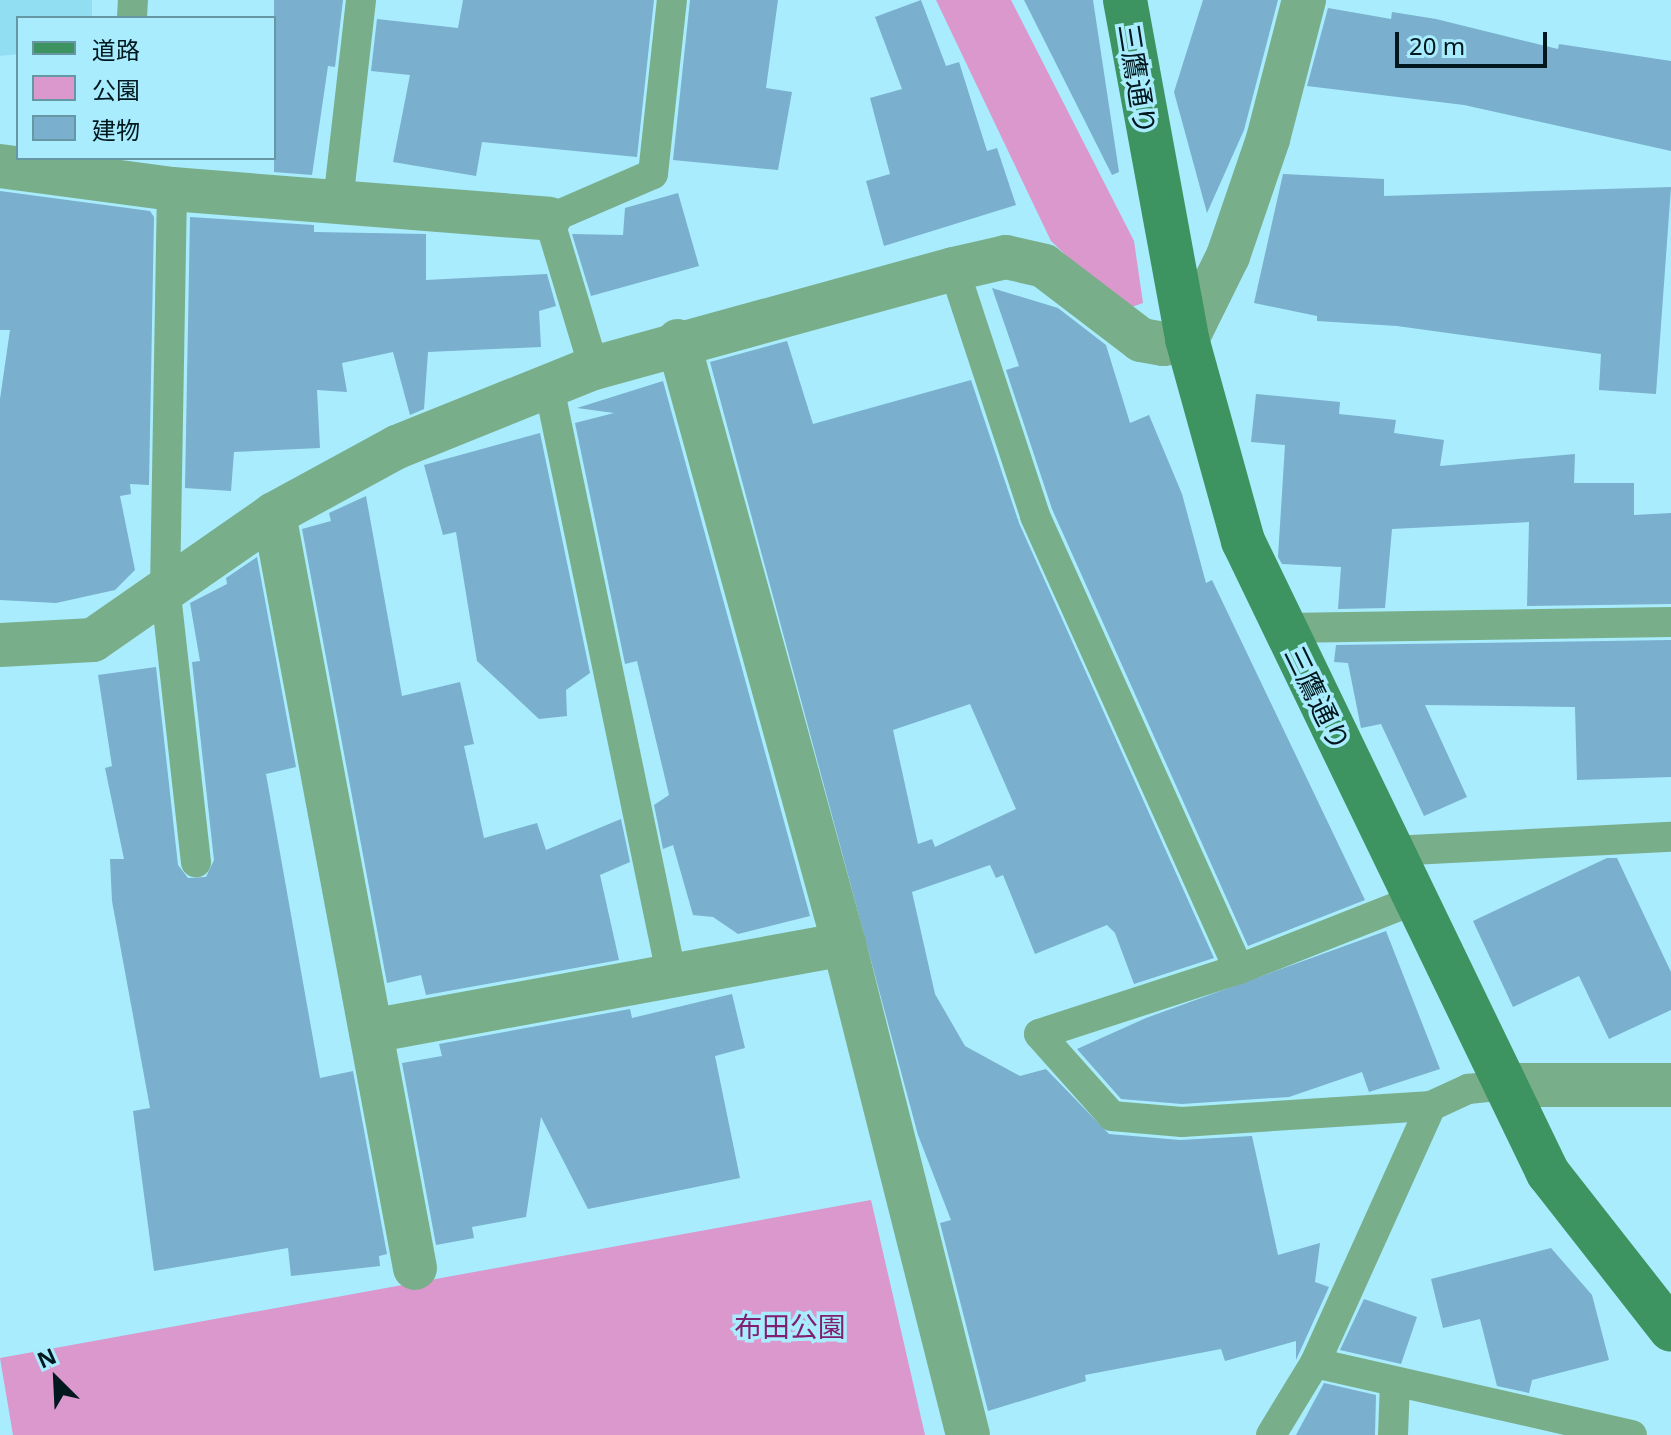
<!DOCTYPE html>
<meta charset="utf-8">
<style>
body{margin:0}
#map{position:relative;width:1671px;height:1435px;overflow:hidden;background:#a8ecfd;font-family:"Noto Sans","Noto Sans JP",sans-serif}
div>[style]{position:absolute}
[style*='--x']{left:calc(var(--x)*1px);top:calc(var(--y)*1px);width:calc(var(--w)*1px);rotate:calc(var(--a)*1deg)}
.built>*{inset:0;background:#91def2}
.green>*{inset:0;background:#da98cc}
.building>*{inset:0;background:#7aafcd}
.service>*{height:30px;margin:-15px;padding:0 15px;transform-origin:15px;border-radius:15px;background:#79ae8b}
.minor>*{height:44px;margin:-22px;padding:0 22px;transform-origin:22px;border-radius:22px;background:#79ae8b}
.secondary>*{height:44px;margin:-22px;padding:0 22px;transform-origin:22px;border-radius:22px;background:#3d9461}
span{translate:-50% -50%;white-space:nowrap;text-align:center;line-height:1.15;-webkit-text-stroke:7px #a8ecfd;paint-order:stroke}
.street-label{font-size:28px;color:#00181e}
.park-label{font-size:28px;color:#802071}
.legend{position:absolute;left:16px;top:16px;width:260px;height:144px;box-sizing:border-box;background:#a8ecfd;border:2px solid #6597a4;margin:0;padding:10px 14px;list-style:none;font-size:24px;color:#00181e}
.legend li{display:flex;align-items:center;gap:16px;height:40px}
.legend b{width:40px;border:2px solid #6597a4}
.north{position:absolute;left:16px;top:1339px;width:80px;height:80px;-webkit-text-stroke:6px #a8ecfd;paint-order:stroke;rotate:336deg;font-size:22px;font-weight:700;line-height:32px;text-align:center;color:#00181e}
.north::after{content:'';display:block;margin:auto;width:28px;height:36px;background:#00181e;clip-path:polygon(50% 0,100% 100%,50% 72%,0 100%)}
.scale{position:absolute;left:1395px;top:32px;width:152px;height:36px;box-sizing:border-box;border:4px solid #00181e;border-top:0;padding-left:10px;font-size:24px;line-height:28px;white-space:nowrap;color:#00181e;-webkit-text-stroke:6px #a8ecfd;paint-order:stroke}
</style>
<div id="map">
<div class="built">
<i style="clip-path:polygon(0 0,92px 0,92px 18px,18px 18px,18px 54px,0 56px)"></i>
</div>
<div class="green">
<i style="clip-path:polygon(936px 0,1011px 0,1134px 241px,1143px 303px,1123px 310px,1051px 241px)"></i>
<i style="clip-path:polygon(871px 1200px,925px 1435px,13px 1435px,0 1358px)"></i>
</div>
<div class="building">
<i style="clip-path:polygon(274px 0,343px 0,335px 67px,328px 66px,312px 175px,274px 172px)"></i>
<i style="clip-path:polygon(463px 0,654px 0,637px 157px,482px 142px,476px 176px,393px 162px,410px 75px,371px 71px,377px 19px,458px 28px)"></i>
<i style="clip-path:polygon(690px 0,778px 0,766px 88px,792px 92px,778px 170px,673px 160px)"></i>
<i style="clip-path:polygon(921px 0,946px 66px,959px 62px,987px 151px,997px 148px,1016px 205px,884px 246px,866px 181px,890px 174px,870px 98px,902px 89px,875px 17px)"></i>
<i style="clip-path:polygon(1024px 0,1093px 0,1119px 172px,1112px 175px)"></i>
<i style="clip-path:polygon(1203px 0,1278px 0,1244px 130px,1207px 213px,1174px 92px)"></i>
<i style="clip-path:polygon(1328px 8px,1391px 19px,1392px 12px,1436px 19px,1558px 49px,1559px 44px,1671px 61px,1671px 151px,1464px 105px,1307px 86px)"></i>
<i style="clip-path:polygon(1283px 174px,1384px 179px,1384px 196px,1671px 187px,1656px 394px,1599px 390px,1601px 354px,1397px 326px,1317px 321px,1317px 316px,1254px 303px)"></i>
<i style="clip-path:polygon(0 191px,150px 211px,154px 217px,149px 485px,130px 484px,131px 494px,120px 496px,135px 570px,115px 590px,56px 603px,0 600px,0 399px,10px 330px,0 330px)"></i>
<i style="clip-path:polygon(678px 193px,699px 266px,591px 296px,572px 234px,623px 235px,625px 208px)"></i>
<i style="clip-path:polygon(190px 217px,314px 225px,314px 232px,426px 234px,426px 280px,547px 274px,556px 306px,539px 311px,541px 347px,428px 352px,424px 409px,410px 415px,393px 352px,342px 363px,347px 392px,317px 390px,320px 448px,234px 452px,231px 491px,185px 488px)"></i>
<i style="clip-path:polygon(992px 288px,1058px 308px,1106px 345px,1130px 423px,1149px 415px,1182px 494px,1206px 583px,1212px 580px,1365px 900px,1248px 946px,1052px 509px,1006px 370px,1019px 366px)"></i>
<i style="clip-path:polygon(evenodd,787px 341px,813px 424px,971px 380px,1019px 523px,1214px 958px,1134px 984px,1115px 933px,1107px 925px,1035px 954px,1003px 875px,996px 878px,990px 865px,912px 892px,935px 994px,965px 1046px,1020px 1076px,1046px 1069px,1109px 1134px,1180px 1140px,1252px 1136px,1278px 1255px,1320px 1243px,1315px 1282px,1329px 1287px,1296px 1360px,1296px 1341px,1225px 1361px,1221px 1349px,1085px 1375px,1086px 1381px,988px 1411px,940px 1223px,951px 1220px,918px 1135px,710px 362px,787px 341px,970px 704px,1016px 809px,935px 847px,932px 839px,918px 844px,893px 730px,970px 704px)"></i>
<i style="clip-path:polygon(663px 381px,810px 916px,738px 934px,713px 917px,693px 915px,673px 845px,663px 849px,654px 805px,669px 795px,637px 661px,625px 664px,575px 423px,614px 413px,577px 408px)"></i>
<i style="clip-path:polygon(1256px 394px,1340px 402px,1339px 414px,1396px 420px,1394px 433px,1444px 440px,1440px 466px,1575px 454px,1574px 483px,1634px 483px,1634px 515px,1671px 513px,1671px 604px,1527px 606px,1529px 522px,1392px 529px,1385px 608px,1338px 609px,1341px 567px,1282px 564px,1278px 557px,1285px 445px,1251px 442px)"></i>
<i style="clip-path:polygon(540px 433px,590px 673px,566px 690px,567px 716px,539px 719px,477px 661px,456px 532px,443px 535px,424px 465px)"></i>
<i style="clip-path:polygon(366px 496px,402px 696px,460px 682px,474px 744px,464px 746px,484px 838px,537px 823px,546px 850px,621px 819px,630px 862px,600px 875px,619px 960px,426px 995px,421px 975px,387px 983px,302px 529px,331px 521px,329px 513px)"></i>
<i style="clip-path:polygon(257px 557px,296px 767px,266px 774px,320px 1078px,353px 1071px,387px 1254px,379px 1256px,380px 1266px,291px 1276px,288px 1248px,154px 1271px,133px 1111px,150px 1108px,112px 901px,110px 859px,124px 859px,105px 768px,112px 766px,98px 675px,156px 667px,178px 865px,188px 878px,206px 877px,214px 860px,192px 662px,200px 661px,190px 603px,227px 584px,226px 578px)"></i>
<i style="clip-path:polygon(1671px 640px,1671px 777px,1577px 780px,1575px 707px,1425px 705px,1467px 797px,1424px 816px,1381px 724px,1361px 728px,1348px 663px,1334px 662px,1336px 645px)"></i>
<i style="clip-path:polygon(1607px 858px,1617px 858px,1671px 972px,1671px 1010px,1609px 1039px,1579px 976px,1513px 1007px,1473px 921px)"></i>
<i style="clip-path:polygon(1386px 931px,1440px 1069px,1369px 1092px,1362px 1072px,1289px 1097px,1182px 1104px,1121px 1099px,1077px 1049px,1146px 1018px)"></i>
<i style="clip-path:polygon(732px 994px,745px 1048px,715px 1056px,740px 1178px,588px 1209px,541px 1117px,526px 1217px,472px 1227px,474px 1238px,436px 1245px,402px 1063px,442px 1056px,439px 1044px,630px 1009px,632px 1018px)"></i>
<i style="clip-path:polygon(1551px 1248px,1592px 1295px,1609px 1360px,1532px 1380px,1529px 1393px,1497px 1386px,1480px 1319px,1443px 1328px,1431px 1279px)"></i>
<i style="clip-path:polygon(1364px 1299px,1417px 1317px,1401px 1364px,1340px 1350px)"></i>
<i style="clip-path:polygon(1324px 1383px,1376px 1395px,1375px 1435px,1296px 1435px)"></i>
</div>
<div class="service">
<i style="--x:132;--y:18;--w:18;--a:-87"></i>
<i style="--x:172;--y:189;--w:397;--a:91"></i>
<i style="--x:165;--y:586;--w:278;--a:83.6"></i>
<i style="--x:338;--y:202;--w:203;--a:-83.5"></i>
<i style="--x:954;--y:269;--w:260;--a:71.8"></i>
<i style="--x:1035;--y:516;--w:497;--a:65.8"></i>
<i style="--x:1239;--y:969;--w:210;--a:162"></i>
<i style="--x:1039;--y:1034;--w:110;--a:48.3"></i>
<i style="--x:1112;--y:1116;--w:70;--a:4.9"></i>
<i style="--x:1182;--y:1122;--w:250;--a:-3.7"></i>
<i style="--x:594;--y:368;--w:156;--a:-106.8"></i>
<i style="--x:549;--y:219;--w:113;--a:-23.4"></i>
<i style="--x:653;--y:174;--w:175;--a:-83.8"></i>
<i style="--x:549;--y:387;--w:604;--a:78.24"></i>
<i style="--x:1284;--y:628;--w:387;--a:-0.9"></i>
<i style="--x:1391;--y:851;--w:280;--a:-2.9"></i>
<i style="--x:1239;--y:969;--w:188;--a:-21.5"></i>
<i style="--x:1315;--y:1363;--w:325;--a:12.8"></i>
<i style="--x:1271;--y:1435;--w:84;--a:-58.6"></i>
<i style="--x:1315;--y:1363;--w:282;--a:-65.7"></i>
<i style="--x:1431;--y:1106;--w:41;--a:-24.7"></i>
<i style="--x:1468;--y:1089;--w:36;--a:-6"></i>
<i style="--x:1393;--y:1435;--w:53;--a:-87.8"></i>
</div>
<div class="minor">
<i style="--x:0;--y:166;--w:174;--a:7.6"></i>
<i style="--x:172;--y:189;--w:378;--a:4.5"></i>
<i style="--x:678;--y:341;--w:625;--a:74.61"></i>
<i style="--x:844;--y:944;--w:506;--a:75.83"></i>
<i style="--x:274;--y:514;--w:767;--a:79.41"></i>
<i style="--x:0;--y:645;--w:93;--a:-3.1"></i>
<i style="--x:93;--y:640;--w:221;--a:-34.8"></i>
<i style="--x:274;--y:514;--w:140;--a:-28.6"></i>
<i style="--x:397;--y:447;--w:212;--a:-21.9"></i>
<i style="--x:594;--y:368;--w:373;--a:-15.4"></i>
<i style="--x:954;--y:269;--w:53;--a:-13"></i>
<i style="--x:1006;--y:257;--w:39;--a:13"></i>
<i style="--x:1044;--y:266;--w:122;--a:37.3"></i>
<i style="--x:1141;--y:340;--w:23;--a:10"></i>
<i style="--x:1164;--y:344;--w:24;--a:-12"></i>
<i style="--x:1187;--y:339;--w:93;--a:-63.7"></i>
<i style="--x:1228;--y:256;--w:124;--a:-71.1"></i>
<i style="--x:1268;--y:139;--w:144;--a:-75.5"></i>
<i style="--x:371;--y:1031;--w:481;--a:-10.4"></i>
<i style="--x:1504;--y:1085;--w:167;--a:0"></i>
</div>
<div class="secondary">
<i style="--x:1125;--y:0;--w:345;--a:79.6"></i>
<i style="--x:1187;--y:339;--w:210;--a:74.5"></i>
<i style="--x:1243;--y:541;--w:702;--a:64.24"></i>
<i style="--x:1548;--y:1173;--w:199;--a:51.9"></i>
</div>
<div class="street-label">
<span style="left:1138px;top:79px;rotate:81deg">三鷹通り</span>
<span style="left:1318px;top:698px;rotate:64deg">三鷹通り</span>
</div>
<div class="park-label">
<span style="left:790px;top:1326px">布田公園</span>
</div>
<ul class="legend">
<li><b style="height:10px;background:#3d9461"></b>道路</li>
<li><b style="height:22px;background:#da98cc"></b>公園</li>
<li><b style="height:22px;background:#7aafcd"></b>建物</li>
</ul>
<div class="north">N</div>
<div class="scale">20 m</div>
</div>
